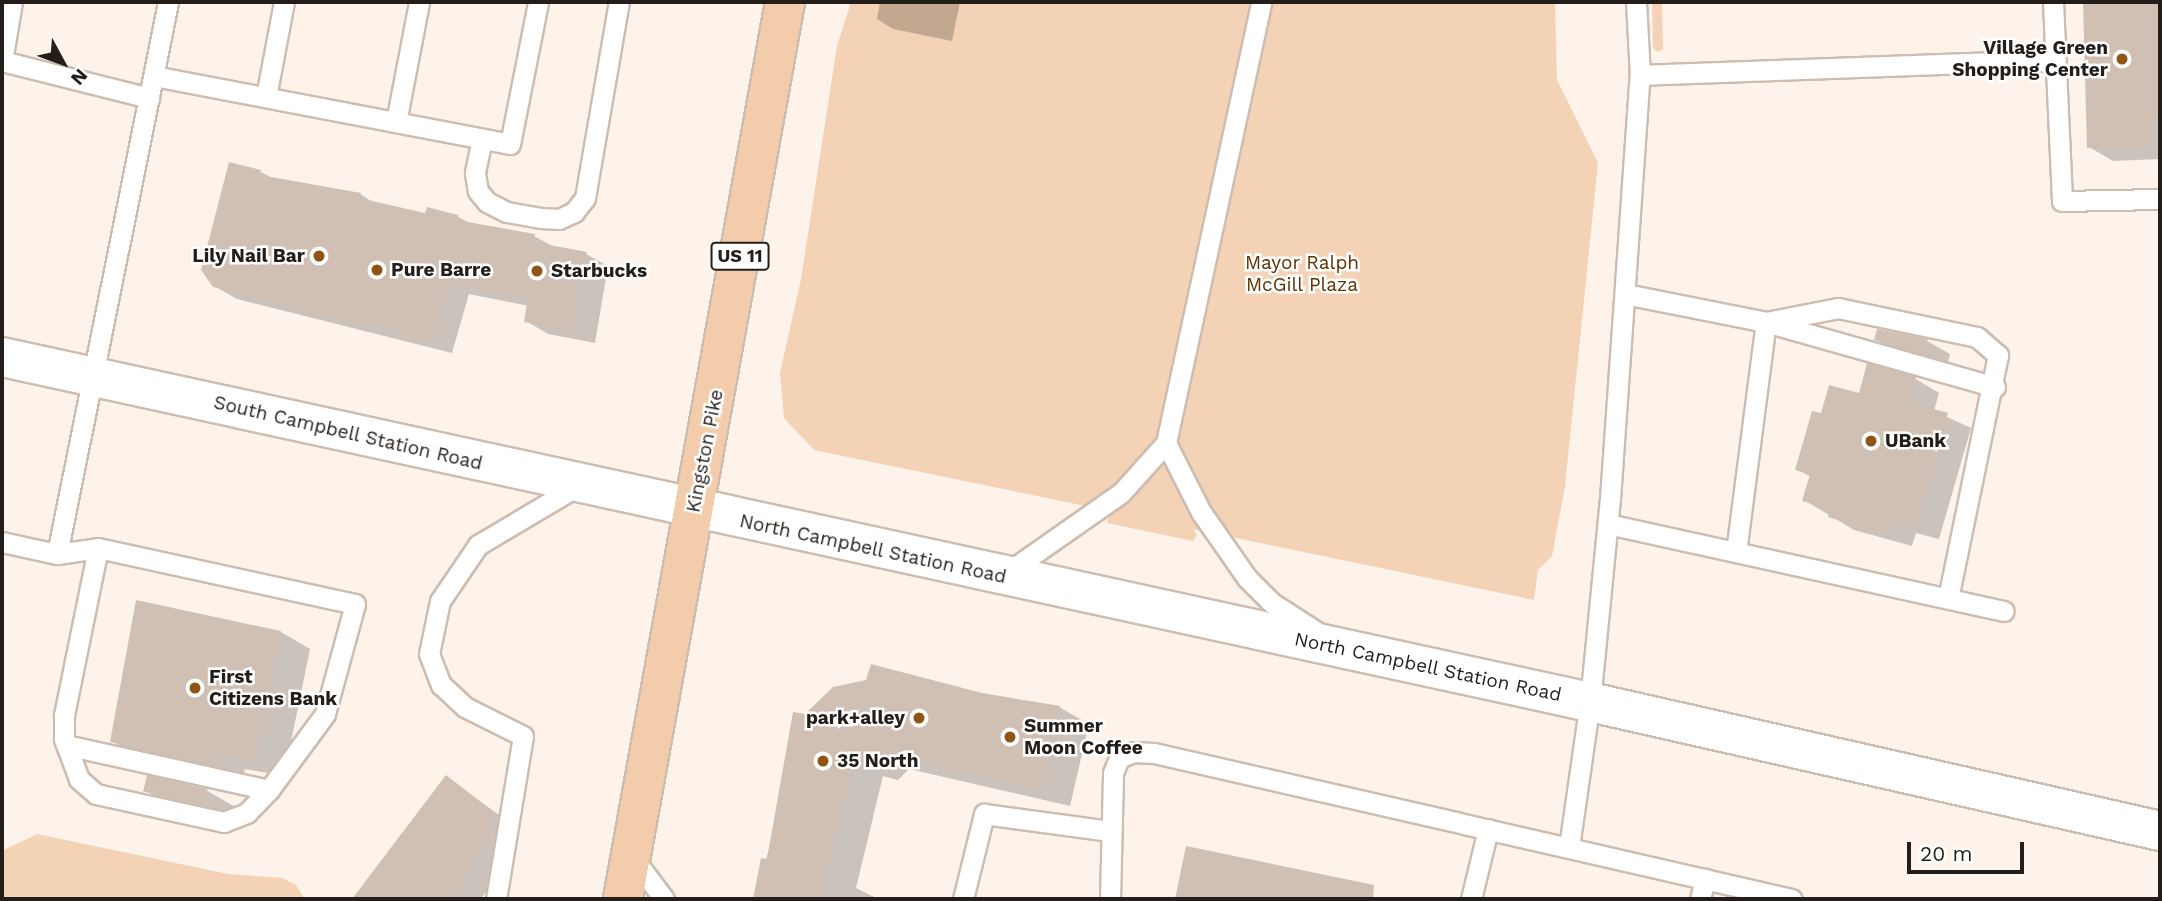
<!DOCTYPE html>
<style>
body{margin:0}
#map{position:relative;width:2162px;height:901px;overflow:hidden;background:#fdf3ea;font-family:"Work Sans",sans-serif}
div>[style]{position:absolute}
[style*='--x']{left:calc(var(--x)*1px);top:calc(var(--y)*1px);width:calc(var(--w)*1px);rotate:calc(var(--a)*1deg)}
.green>*{inset:0;background:#f4d2b6}
.shadow>*{inset:0;background:#0003}
.building>*{inset:0;background:#d0c0b3;transform-origin:0 0}
.roads{filter:drop-shadow(2px 0 #cdbdb0) drop-shadow(-2px 0 #cdbdb0) drop-shadow(0 2px #cdbdb0) drop-shadow(0 -2px #cdbdb0)}
.service>*{height:19px;margin:-9.5px;padding:0 9.5px;transform-origin:9.5px;border-radius:9.5px;background:#fff}
.secondary>*{height:38px;margin:-19px;padding:0 19px;transform-origin:19px;border-radius:19px;background:#fff}
.primary>*{height:38px;margin:-19px;padding:0 19px;transform-origin:19px;border-radius:19px;background:#f3cdab}
.dots>*{width:19px;height:19px;translate:-50% -50%;box-sizing:border-box;border:4px solid #fff;border-radius:50%}
span{translate:-50% -50%;white-space:nowrap;text-align:center;line-height:1.15;-webkit-text-stroke:5px #fff;paint-order:stroke}
.shield-label span{padding:2px 5px;background:#fff;border:2px solid;border-radius:5px;-webkit-text-stroke-width:0}
.shield-label{font-size:18px;color:#241e1a;font-weight:700}
.poi-label{font-size:19px;color:#241e1a;font-weight:700}
.right{translate:-100% -50%;text-align:right}
.left{translate:0 -50%;text-align:left}
.park-label{font-size:19px;color:#5e3300}
.street-label{font-size:19px;color:#241e1a}
.frame{position:absolute;inset:0;border:4px solid #241e1a;pointer-events:none}
.north{position:absolute;left:28px;top:28px;width:70px;height:70px;-webkit-text-stroke:5px #fff;paint-order:stroke;rotate:131deg;font-size:19px;font-weight:700;line-height:28px;text-align:center;color:#241e1a}
.north::after{content:'';display:block;margin:auto;width:24px;height:32px;background:#241e1a;clip-path:polygon(50% 0,100% 100%,50% 72%,0 100%)}
.scale{position:absolute;left:1907px;top:842px;width:117px;height:32px;box-sizing:border-box;border:4px solid #241e1a;border-top:0;padding-left:9px;font-size:21px;line-height:24px;white-space:nowrap;color:#241e1a;-webkit-text-stroke:5px #fff;paint-order:stroke}
</style>
<div id="map">
<div class="green">
<i style="clip-path:polygon(851px 2px,1555px 2px,1557px 80px,1598px 163px,1565px 486px,1552px 556px,1538px 570px,1534px 600px,1193px 529px,1197px 535px,1193px 541px,1107px 523px,1110px 511px,814px 450px,784px 418px,780px 373px,801px 279px,837px 46px)"></i>
<i style="clip-path:polygon(1652px 2px,1662px 2px,1663px 49px,1658px 52px,1653px 48px)"></i>
<i style="clip-path:polygon(37px 834px,228px 874px,282px 878px,296px 885px,305px 899px,2px 899px,2px 851px)"></i>
</div>
<div class="shadow">
<i style="clip-path:polygon(880px 2px,960px 2px,952px 41px,893px 29px,877px 19px)"></i>
<i style="clip-path:polygon(2084px 2px,2160px 2px,2160px 159px,2113px 161px,2089px 147px)"></i>
<i style="clip-path:polygon(261px 172px,274px 179px,360px 194px,376px 204px,426px 215px,457px 216px,471px 224px,534px 236px,556px 248px,586px 254px,608px 266px,595px 343px,548px 334px,526px 321px,529px 306px,469px 294px,452px 353px,237px 299px,214px 286px)"></i>
<i style="clip-path:polygon(1876px 339px,1927px 341px,1950px 354px,1947px 366px,1899px 353px)"></i>
<i style="clip-path:polygon(1868px 366px,1916px 379px,1939px 393px,1934px 411px,1971px 428px,1939px 539px,1916px 533px,1912px 546px,1854px 530px,1804px 500px,1811px 477px,1797px 469px,1822px 416px,1860px 395px)"></i>
<i style="clip-path:polygon(138px 602px,281px 632px,310px 649px,284px 776px,245px 769px,242px 781px,141px 758px,112px 741px)"></i>
<i style="clip-path:polygon(982px 694px,1059px 707px,1089px 724px,1070px 806px,909px 769px,898px 780px,883px 776px,856px 888px,878px 899px,755px 899px,806px 716px)"></i>
<i style="clip-path:polygon(446px 777px,513px 825px,515px 848px,481px 899px,354px 899px)"></i>
<i style="clip-path:polygon(206px 790px,235px 807px,232px 820px,175px 808px,146px 791px)"></i>
<i style="clip-path:polygon(1187px 848px,1362px 895px,1361px 899px,1176px 899px)"></i>
</div>
<div class="building">
<i style="clip-path:polygon(2083px 2px,2160px 2px,2160px 116px,2149px 116px,2150px 146px,2087px 148px)"></i>
<i style="clip-path:polygon(229px 162px,261px 170px,260px 175px,361px 193px,359px 198px,425px 213px,427px 207px,458px 215px,457px 220px,535px 234px,533px 242px,587px 252px,572px 331px,524px 322px,528px 298px,447px 283px,434px 338px,428px 342px,397px 334px,398px 329px,300px 312px,301px 308px,213px 287px,201px 270px)"></i>
<i style="clip-path:polygon(1877px 329px,1928px 339px,1923px 354px,1874px 340px)"></i>
<i style="clip-path:polygon(1867px 363px,1916px 377px,1909px 402px,1948px 413px,1916px 527px,1892px 521px,1888px 534px,1828px 517px,1830px 509px,1802px 501px,1810px 474px,1795px 470px,1812px 411px,1821px 413px,1829px 385px,1859px 393px)"></i>
<i style="clip-path:polygon(136px 600px,281px 631px,254px 761px,215px 753px,212px 765px,110px 742px)"></i>
<i style="clip-path:polygon(871px 664px,982px 693px,1060px 706px,1041px 790px,878px 753px,868px 764px,854px 761px,820px 899px,753px 899px,761px 858px,767px 859px,793px 712px,805px 714px,833px 687px,866px 680px)"></i>
<i style="left:147px;top:775px;width:62px;height:17px;rotate:13deg"></i>
<i style="clip-path:polygon(446px 775px,490px 809px,491px 834px,450px 899px,352px 899px)"></i>
<i style="clip-path:polygon(1186px 846px,1374px 885px,1373px 899px,1175px 899px)"></i>
</div>
<div class="roads">
<div class="service">
<i style="--x:12;--y:2;--w:60;--a:99.6"></i>
<i style="--x:2;--y:61;--w:152;--a:14.1"></i>
<i style="--x:1636;--y:2;--w:73;--a:86.9"></i>
<i style="--x:2053;--y:2;--w:199;--a:87.4"></i>
<i style="--x:2062;--y:201;--w:98;--a:-1.2"></i>
<i style="--x:154;--y:76;--w:362;--a:10.8"></i>
<i style="--x:510;--y:144;--w:145;--a:-78.8"></i>
<i style="--x:266;--y:97;--w:97;--a:-79.3"></i>
<i style="--x:396;--y:122;--w:122;--a:-79.1"></i>
<i style="--x:482;--y:139;--w:35;--a:102"></i>
<i style="--x:475;--y:173;--w:18;--a:81"></i>
<i style="--x:478;--y:191;--w:14;--a:51"></i>
<i style="--x:487;--y:202;--w:22;--a:27"></i>
<i style="--x:507;--y:212;--w:35;--a:10"></i>
<i style="--x:541;--y:218;--w:18;--a:3"></i>
<i style="--x:559;--y:219;--w:17;--a:-25"></i>
<i style="--x:574;--y:212;--w:18;--a:-52"></i>
<i style="--x:585;--y:198;--w:199;--a:-80.2"></i>
<i style="--x:1625;--y:294;--w:144;--a:11.2"></i>
<i style="--x:1766;--y:322;--w:238;--a:15.8"></i>
<i style="--x:1766;--y:322;--w:73;--a:-11"></i>
<i style="--x:1838;--y:308;--w:142;--a:11.8"></i>
<i style="--x:1977;--y:337;--w:28;--a:41"></i>
<i style="--x:1998;--y:355;--w:248;--a:101.6"></i>
<i style="--x:1166;--y:443;--w:77;--a:63.1"></i>
<i style="--x:1201;--y:512;--w:80;--a:55.1"></i>
<i style="--x:1247;--y:578;--w:35;--a:45"></i>
<i style="--x:1272;--y:603;--w:54;--a:32.8"></i>
<i style="--x:1608;--y:524;--w:405;--a:12.4"></i>
<i style="--x:2;--y:542;--w:56;--a:12.3"></i>
<i style="--x:57;--y:554;--w:41;--a:-8.3"></i>
<i style="--x:98;--y:548;--w:263;--a:12.3"></i>
<i style="--x:355;--y:604;--w:114;--a:105.3"></i>
<i style="--x:325;--y:714;--w:94;--a:126.4"></i>
<i style="--x:269;--y:790;--w:32;--a:134"></i>
<i style="--x:247;--y:813;--w:25;--a:159"></i>
<i style="--x:224;--y:822;--w:131;--a:-167.7"></i>
<i style="--x:96;--y:794;--w:23;--a:-139"></i>
<i style="--x:79;--y:779;--w:43;--a:-110.6"></i>
<i style="--x:64;--y:739;--w:24;--a:-90"></i>
<i style="--x:64;--y:715;--w:170;--a:-78.5"></i>
<i style="--x:1736;--y:552;--w:232;--a:-82.6"></i>
<i style="--x:57;--y:554;--w:563;--a:-78.63"></i>
<i style="--x:1008;--y:572;--w:138;--a:-35"></i>
<i style="--x:1121;--y:493;--w:67;--a:-48"></i>
<i style="--x:1166;--y:443;--w:451;--a:-77.8"></i>
<i style="--x:66;--y:745;--w:208;--a:12.5"></i>
<i style="--x:1569;--y:847;--w:147;--a:-81.8"></i>
<i style="--x:1590;--y:702;--w:204;--a:-84.4"></i>
<i style="--x:1610;--y:499;--w:425;--a:-86"></i>
<i style="--x:1640;--y:75;--w:416;--a:-2.1"></i>
<i style="--x:631;--y:855;--w:55;--a:53.1"></i>
<i style="--x:496;--y:899;--w:165;--a:-80.6"></i>
<i style="--x:523;--y:736;--w:65;--a:-153.4"></i>
<i style="--x:465;--y:707;--w:33;--a:-137"></i>
<i style="--x:441;--y:685;--w:33;--a:-111"></i>
<i style="--x:429;--y:654;--w:54;--a:-78.3"></i>
<i style="--x:440;--y:601;--w:68;--a:-55.8"></i>
<i style="--x:478;--y:545;--w:117;--a:-30.7"></i>
<i style="--x:963;--y:899;--w:88;--a:-76.1"></i>
<i style="--x:984;--y:814;--w:127;--a:7.7"></i>
<i style="--x:1110;--y:899;--w:126;--a:-88.6"></i>
<i style="--x:1113;--y:773;--w:16;--a:-68"></i>
<i style="--x:1119;--y:758;--w:16;--a:-22"></i>
<i style="--x:1134;--y:752;--w:20;--a:3"></i>
<i style="--x:1154;--y:753;--w:654;--a:12.89"></i>
<i style="--x:1471;--y:899;--w:72;--a:-76.3"></i>
<i style="--x:1700;--y:899;--w:21;--a:-76"></i>
</div>
<div class="secondary">
<i style="--x:2;--y:357;--w:1625;--a:12.26"></i>
<i style="--x:1590;--y:702;--w:584;--a:12.75"></i>
</div>
<div class="primary">
<i style="--x:623;--y:899;--w:912;--a:-79.76"></i>
</div>
</div>
<div class="dots">
<i style="left:2122px;top:59px;background:#905514"></i>
<i style="left:319px;top:256px;background:#905514"></i>
<i style="left:377px;top:270px;background:#905514"></i>
<i style="left:537px;top:271px;background:#905514"></i>
<i style="left:1871px;top:441px;background:#905514"></i>
<i style="left:195px;top:688px;background:#905514"></i>
<i style="left:919px;top:718px;background:#905514"></i>
<i style="left:1010px;top:737px;background:#905514"></i>
<i style="left:823px;top:761px;background:#905514"></i>
</div>
<div class="shield-label">
<span style="left:740px;top:256px">US 11</span>
</div>
<div class="poi-label">
<span class="right" style="left:2108px;top:59px">Village Green<br>Shopping Center</span>
<span class="right" style="left:305px;top:256px">Lily Nail Bar</span>
<span class="left" style="left:391px;top:270px">Pure Barre</span>
<span class="left" style="left:551px;top:271px">Starbucks</span>
<span class="left" style="left:1885px;top:441px">UBank</span>
<span class="left" style="left:209px;top:688px">First<br>Citizens Bank</span>
<span class="right" style="left:905px;top:718px">park+alley</span>
<span class="left" style="left:1024px;top:737px">Summer<br>Moon Coffee</span>
<span class="left" style="left:837px;top:761px">35 North</span>
</div>
<div class="park-label">
<span style="left:1302px;top:274px">Mayor Ralph<br>McGill Plaza</span>
</div>
<div class="street-label">
<span style="left:348px;top:433px;rotate:13deg">South Campbell Station Road</span>
<span style="left:705px;top:451px;rotate:-79deg">Kingston Pike</span>
<span style="left:873px;top:549px;rotate:12deg">North Campbell Station Road</span>
<span style="left:1428px;top:667px;rotate:12deg">North Campbell Station Road</span>
</div>
<div class="frame"></div>
<div class="north">N</div>
<div class="scale">20 m</div>
</div>
